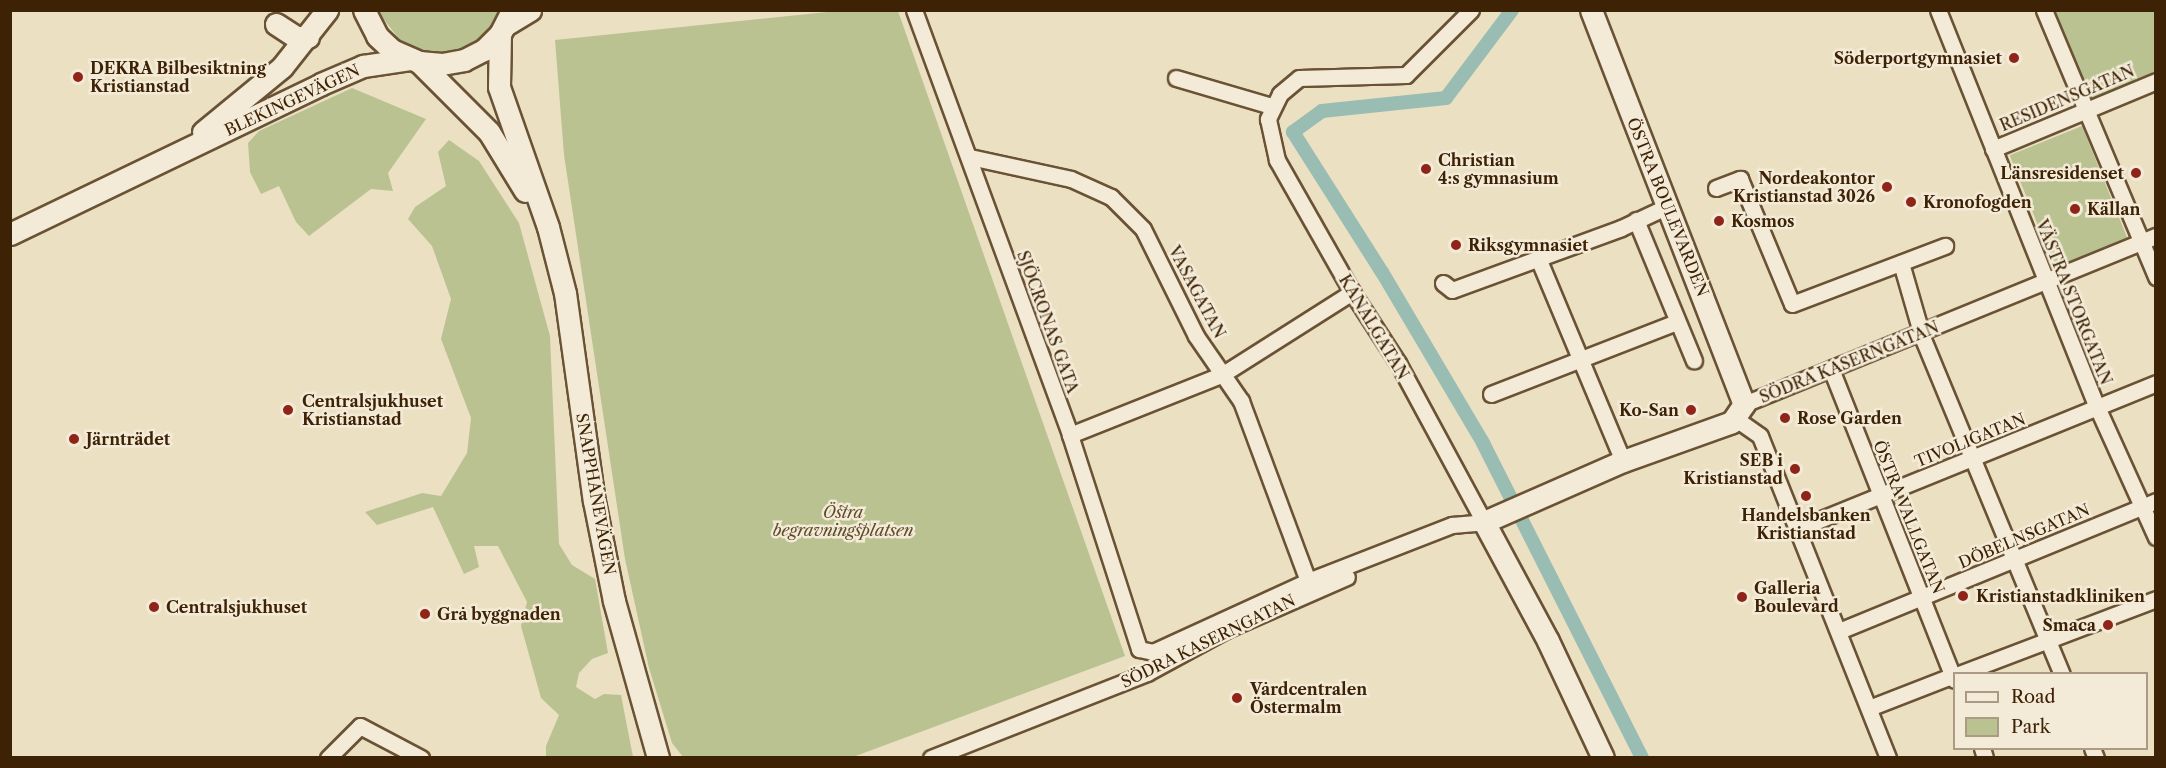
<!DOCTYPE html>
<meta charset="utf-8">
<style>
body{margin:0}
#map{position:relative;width:2166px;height:768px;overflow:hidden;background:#ece0c3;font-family:"Libre Caslon Text",serif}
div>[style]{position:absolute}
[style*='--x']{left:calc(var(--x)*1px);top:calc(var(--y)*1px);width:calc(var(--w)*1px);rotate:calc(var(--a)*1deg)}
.green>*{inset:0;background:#bac292;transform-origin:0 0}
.canal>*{height:14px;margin:-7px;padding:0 7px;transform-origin:7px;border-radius:7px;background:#99bdb2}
.roads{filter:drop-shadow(2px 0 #6a5234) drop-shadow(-2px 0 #6a5234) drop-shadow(0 2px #6a5234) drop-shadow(0 -2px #6a5234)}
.street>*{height:15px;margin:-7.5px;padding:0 7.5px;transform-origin:7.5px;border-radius:7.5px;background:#f3ebd8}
.secondary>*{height:21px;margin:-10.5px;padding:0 10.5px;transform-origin:10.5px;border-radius:10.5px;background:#f3ebd8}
.dots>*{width:16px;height:16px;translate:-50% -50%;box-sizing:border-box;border:3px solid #f3ebd8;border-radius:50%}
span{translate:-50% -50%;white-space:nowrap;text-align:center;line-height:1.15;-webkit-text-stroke:5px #f3ebd8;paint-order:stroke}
.poi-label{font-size:16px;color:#3e2205;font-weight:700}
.right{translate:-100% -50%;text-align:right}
.left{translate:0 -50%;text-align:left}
.street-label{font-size:16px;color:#3e2205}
.park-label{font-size:16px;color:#5d4a28;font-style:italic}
.frame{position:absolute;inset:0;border:12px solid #3e2205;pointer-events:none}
.legend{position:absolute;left:1953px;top:672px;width:195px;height:78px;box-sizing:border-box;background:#f3ebd8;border:2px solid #ab9b84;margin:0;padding:8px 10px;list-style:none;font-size:18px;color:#3e2205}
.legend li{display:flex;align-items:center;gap:12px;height:30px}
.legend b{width:30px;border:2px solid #ab9b84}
</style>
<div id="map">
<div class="green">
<i style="clip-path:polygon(377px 11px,502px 11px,488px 32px,468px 46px,445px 52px,421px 50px,400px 40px)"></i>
<i style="clip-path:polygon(837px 11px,898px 11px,1125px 656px,853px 757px,683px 757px,672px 743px,649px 668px,625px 559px,564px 155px,555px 40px)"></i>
<i style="clip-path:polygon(2044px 11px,2155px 11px,2155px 81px,2085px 110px)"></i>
<i style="clip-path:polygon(352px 88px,426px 119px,388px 173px,393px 191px,371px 189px,309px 236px,296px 222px,279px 186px,261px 194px,250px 172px,248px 143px,259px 131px)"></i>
<i style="left:2082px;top:126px;width:122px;height:78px;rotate:68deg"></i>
<i style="clip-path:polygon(449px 140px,479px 161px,519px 223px,550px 336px,559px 544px,572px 565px,595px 579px,608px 653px,592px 659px,579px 673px,576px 687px,595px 699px,604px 694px,621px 695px,633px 757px,546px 757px,546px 746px,559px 715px,541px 698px,521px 626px,527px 602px,498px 546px,474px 546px,479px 567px,464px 574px,433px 507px,377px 525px,365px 512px,422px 493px,441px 496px,467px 453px,471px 418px,441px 339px,451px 299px,432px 246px,408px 219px,415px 207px,446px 186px,438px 152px)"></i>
</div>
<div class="canal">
<i style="--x:1512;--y:10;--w:110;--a:126.9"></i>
<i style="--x:1446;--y:98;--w:125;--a:174"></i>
<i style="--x:1322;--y:111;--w:36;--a:144"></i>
<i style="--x:1293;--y:132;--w:166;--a:57.6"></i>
<i style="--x:1382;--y:272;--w:199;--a:59.4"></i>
<i style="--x:1483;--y:443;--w:353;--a:63.2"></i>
</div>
<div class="roads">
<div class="street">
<i style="--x:914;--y:10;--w:453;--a:69.8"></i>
<i style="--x:1070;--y:435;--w:225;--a:72.1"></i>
<i style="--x:1139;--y:649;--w:14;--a:12"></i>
<i style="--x:1153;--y:652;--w:170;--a:-24.6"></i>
<i style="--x:1308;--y:581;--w:155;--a:-21.3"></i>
<i style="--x:1452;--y:525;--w:32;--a:-5"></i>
<i style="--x:1471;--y:10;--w:92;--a:135"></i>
<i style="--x:1406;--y:75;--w:107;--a:178.4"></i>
<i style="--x:1299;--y:78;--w:25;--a:140"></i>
<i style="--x:1280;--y:94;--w:28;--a:116"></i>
<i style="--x:1268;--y:119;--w:42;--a:77.6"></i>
<i style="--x:1277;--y:160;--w:152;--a:60.4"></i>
<i style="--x:1352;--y:292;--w:85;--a:57.1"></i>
<i style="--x:1398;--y:363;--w:181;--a:61.6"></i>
<i style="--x:1938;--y:10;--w:428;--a:68.2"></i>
<i style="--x:2097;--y:407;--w:143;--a:65.6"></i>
<i style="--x:2044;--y:10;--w:290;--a:67.2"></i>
<i style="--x:1176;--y:78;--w:99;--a:16.4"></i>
<i style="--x:1993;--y:149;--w:177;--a:-22.6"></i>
<i style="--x:970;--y:157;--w:103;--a:12.3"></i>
<i style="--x:1071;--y:179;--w:44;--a:24.2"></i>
<i style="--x:1111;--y:197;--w:45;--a:45"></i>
<i style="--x:1143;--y:229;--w:119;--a:63.6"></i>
<i style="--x:1196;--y:336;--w:79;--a:55.3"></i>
<i style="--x:1241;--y:401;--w:192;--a:69.6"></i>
<i style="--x:1716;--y:188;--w:26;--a:-21"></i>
<i style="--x:1740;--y:179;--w:135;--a:67.4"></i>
<i style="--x:1792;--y:304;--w:164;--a:-20.8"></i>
<i style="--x:1636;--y:220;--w:152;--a:67.6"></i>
<i style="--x:1538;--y:258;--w:220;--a:67.3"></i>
<i style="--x:1901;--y:263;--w:79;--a:73.9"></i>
<i style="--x:1923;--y:339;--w:363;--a:67.5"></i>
<i style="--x:1443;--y:283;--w:11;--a:38"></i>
<i style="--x:1452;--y:290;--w:180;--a:-20.1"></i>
<i style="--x:1621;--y:228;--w:52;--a:-25.1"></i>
<i style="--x:1831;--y:369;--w:334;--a:68.4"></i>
<i style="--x:1491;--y:394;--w:199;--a:-21.2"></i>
<i style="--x:1744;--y:404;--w:445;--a:-22.2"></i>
<i style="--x:1736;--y:419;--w:29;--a:35"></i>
<i style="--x:1760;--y:436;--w:347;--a:68.3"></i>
<i style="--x:1070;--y:435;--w:165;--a:-21.7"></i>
<i style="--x:1223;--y:374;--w:153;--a:-32.4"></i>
<i style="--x:1797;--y:529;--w:388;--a:-22.1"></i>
<i style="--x:1839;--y:631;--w:343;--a:-22.3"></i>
<i style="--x:1959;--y:674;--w:211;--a:-20.8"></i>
<i style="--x:1869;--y:708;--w:91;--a:-21.2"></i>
<i style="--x:1982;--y:748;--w:10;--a:73"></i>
<i style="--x:2092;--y:748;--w:11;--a:68"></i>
<i style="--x:328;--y:758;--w:45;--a:-45"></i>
<i style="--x:360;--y:726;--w:69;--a:27.7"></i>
<i style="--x:931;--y:758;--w:232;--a:-21.5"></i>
<i style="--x:1147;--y:673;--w:90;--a:-28.6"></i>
<i style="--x:1226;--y:630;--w:132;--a:-23.7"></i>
</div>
<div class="secondary">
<i style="--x:364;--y:10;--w:29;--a:63"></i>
<i style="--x:377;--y:36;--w:21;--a:43"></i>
<i style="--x:392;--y:50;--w:30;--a:24"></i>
<i style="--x:419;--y:62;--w:23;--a:5"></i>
<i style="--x:442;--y:64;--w:22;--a:-10"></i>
<i style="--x:464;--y:60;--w:22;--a:-27"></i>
<i style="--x:484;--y:50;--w:23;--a:-45"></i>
<i style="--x:500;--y:34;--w:27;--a:-63"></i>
<i style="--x:1591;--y:10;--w:423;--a:68.8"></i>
<i style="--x:1744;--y:404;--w:22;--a:124"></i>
<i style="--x:1732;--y:422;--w:116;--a:160.3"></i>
<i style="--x:1623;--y:461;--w:152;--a:156.3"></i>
<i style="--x:1484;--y:522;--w:135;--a:61.7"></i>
<i style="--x:1548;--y:641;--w:129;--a:64.8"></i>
<i style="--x:276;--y:24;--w:24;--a:33"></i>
<i style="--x:296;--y:37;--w:12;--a:0"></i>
<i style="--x:507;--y:24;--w:27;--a:-31"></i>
<i style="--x:500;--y:34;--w:53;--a:91.1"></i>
<i style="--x:499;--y:87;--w:148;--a:70.7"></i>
<i style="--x:548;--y:227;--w:68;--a:75.6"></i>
<i style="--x:565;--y:293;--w:210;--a:82.1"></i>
<i style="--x:594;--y:501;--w:102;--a:78.7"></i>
<i style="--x:614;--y:601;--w:163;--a:74.3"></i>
<i style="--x:419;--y:62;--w:99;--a:45"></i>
<i style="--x:489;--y:132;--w:69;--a:58.6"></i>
<i style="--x:203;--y:132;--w:102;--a:-39.4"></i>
<i style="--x:282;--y:67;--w:73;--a:-51.7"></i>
<i style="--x:10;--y:234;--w:345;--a:-25.7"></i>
<i style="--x:321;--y:84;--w:46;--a:-23.2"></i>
<i style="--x:363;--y:66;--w:49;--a:-8.3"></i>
</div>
</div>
<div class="dots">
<i style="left:2014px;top:58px;background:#8f2418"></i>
<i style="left:78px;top:77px;background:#8f2418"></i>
<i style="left:1426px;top:169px;background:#8f2418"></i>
<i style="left:2136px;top:173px;background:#8f2418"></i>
<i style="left:1887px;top:187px;background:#8f2418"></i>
<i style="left:1911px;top:202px;background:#8f2418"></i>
<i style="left:2075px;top:209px;background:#8f2418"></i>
<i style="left:1719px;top:221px;background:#8f2418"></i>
<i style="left:1456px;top:245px;background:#8f2418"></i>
<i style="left:288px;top:410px;background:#8f2418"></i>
<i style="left:1691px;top:410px;background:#8f2418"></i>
<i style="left:1785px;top:418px;background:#8f2418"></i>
<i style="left:74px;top:439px;background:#8f2418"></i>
<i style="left:1795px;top:469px;background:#8f2418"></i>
<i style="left:1806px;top:496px;background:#8f2418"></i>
<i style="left:1963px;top:596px;background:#8f2418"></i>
<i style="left:1742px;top:597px;background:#8f2418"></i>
<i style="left:154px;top:607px;background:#8f2418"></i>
<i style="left:425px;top:614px;background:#8f2418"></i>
<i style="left:2108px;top:625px;background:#8f2418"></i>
<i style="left:1237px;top:698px;background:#8f2418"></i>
</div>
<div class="poi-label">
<span class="right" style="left:2002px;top:58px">Söderportgymnasiet</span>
<span class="left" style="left:90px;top:77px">DEKRA Bilbesiktning<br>Kristianstad</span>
<span class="left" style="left:1438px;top:169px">Christian<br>4:s gymnasium</span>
<span class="right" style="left:2124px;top:173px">Länsresidenset</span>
<span class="right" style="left:1875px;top:187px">Nordeakontor<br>Kristianstad 3026</span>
<span class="left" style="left:1923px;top:202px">Kronofogden</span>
<span class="left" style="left:2087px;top:209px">Källan</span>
<span class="left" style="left:1731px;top:221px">Kosmos</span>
<span class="left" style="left:1468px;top:245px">Riksgymnasiet</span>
<span class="left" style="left:302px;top:410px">Centralsjukhuset<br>Kristianstad</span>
<span class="right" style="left:1679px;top:410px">Ko-San</span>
<span class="left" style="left:1797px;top:418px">Rose Garden</span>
<span class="left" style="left:86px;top:439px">Järnträdet</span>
<span class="right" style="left:1783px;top:469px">SEB i<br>Kristianstad</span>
<span style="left:1806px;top:524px">Handelsbanken<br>Kristianstad</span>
<span class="left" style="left:1754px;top:597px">Galleria<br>Boulevard</span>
<span class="left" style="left:1976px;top:596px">Kristianstadkliniken</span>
<span class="left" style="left:166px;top:607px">Centralsjukhuset</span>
<span class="left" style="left:437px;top:614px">Grå byggnaden</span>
<span class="right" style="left:2096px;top:625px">Smaca</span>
<span class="left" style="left:1250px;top:698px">Vårdcentralen<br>Östermalm</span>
</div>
<div class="street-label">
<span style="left:2067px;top:98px;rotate:-23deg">RESIDENSGATAN</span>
<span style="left:292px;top:100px;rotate:-25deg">BLEKINGEVÄGEN</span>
<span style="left:1668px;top:207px;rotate:68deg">ÖSTRA BOULEVARDEN</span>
<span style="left:1197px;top:292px;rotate:62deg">VASAGATAN</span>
<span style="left:2074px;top:302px;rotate:68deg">VÄSTRA STORGATAN</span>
<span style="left:1048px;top:322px;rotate:70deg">SJÖCRONAS GATA</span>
<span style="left:1374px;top:327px;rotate:59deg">KANALGATAN</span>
<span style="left:1849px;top:362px;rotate:-22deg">SÖDRA KASERNGATAN</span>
<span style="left:1970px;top:440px;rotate:-22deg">TIVOLIGATAN</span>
<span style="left:596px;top:494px;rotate:80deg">SNAPPHANEVÄGEN</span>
<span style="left:1909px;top:517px;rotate:68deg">ÖSTRA VALLGATAN</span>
<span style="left:2024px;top:536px;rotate:-23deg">DÖBELNSGATAN</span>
<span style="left:1208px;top:641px;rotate:-26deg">SÖDRA KASERNGATAN</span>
</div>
<div class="park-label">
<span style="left:843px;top:521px">Östra<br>begravningsplatsen</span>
</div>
<div class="frame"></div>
<ul class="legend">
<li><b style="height:8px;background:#f3ebd8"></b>Road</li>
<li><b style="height:16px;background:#bac292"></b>Park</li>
</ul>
</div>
